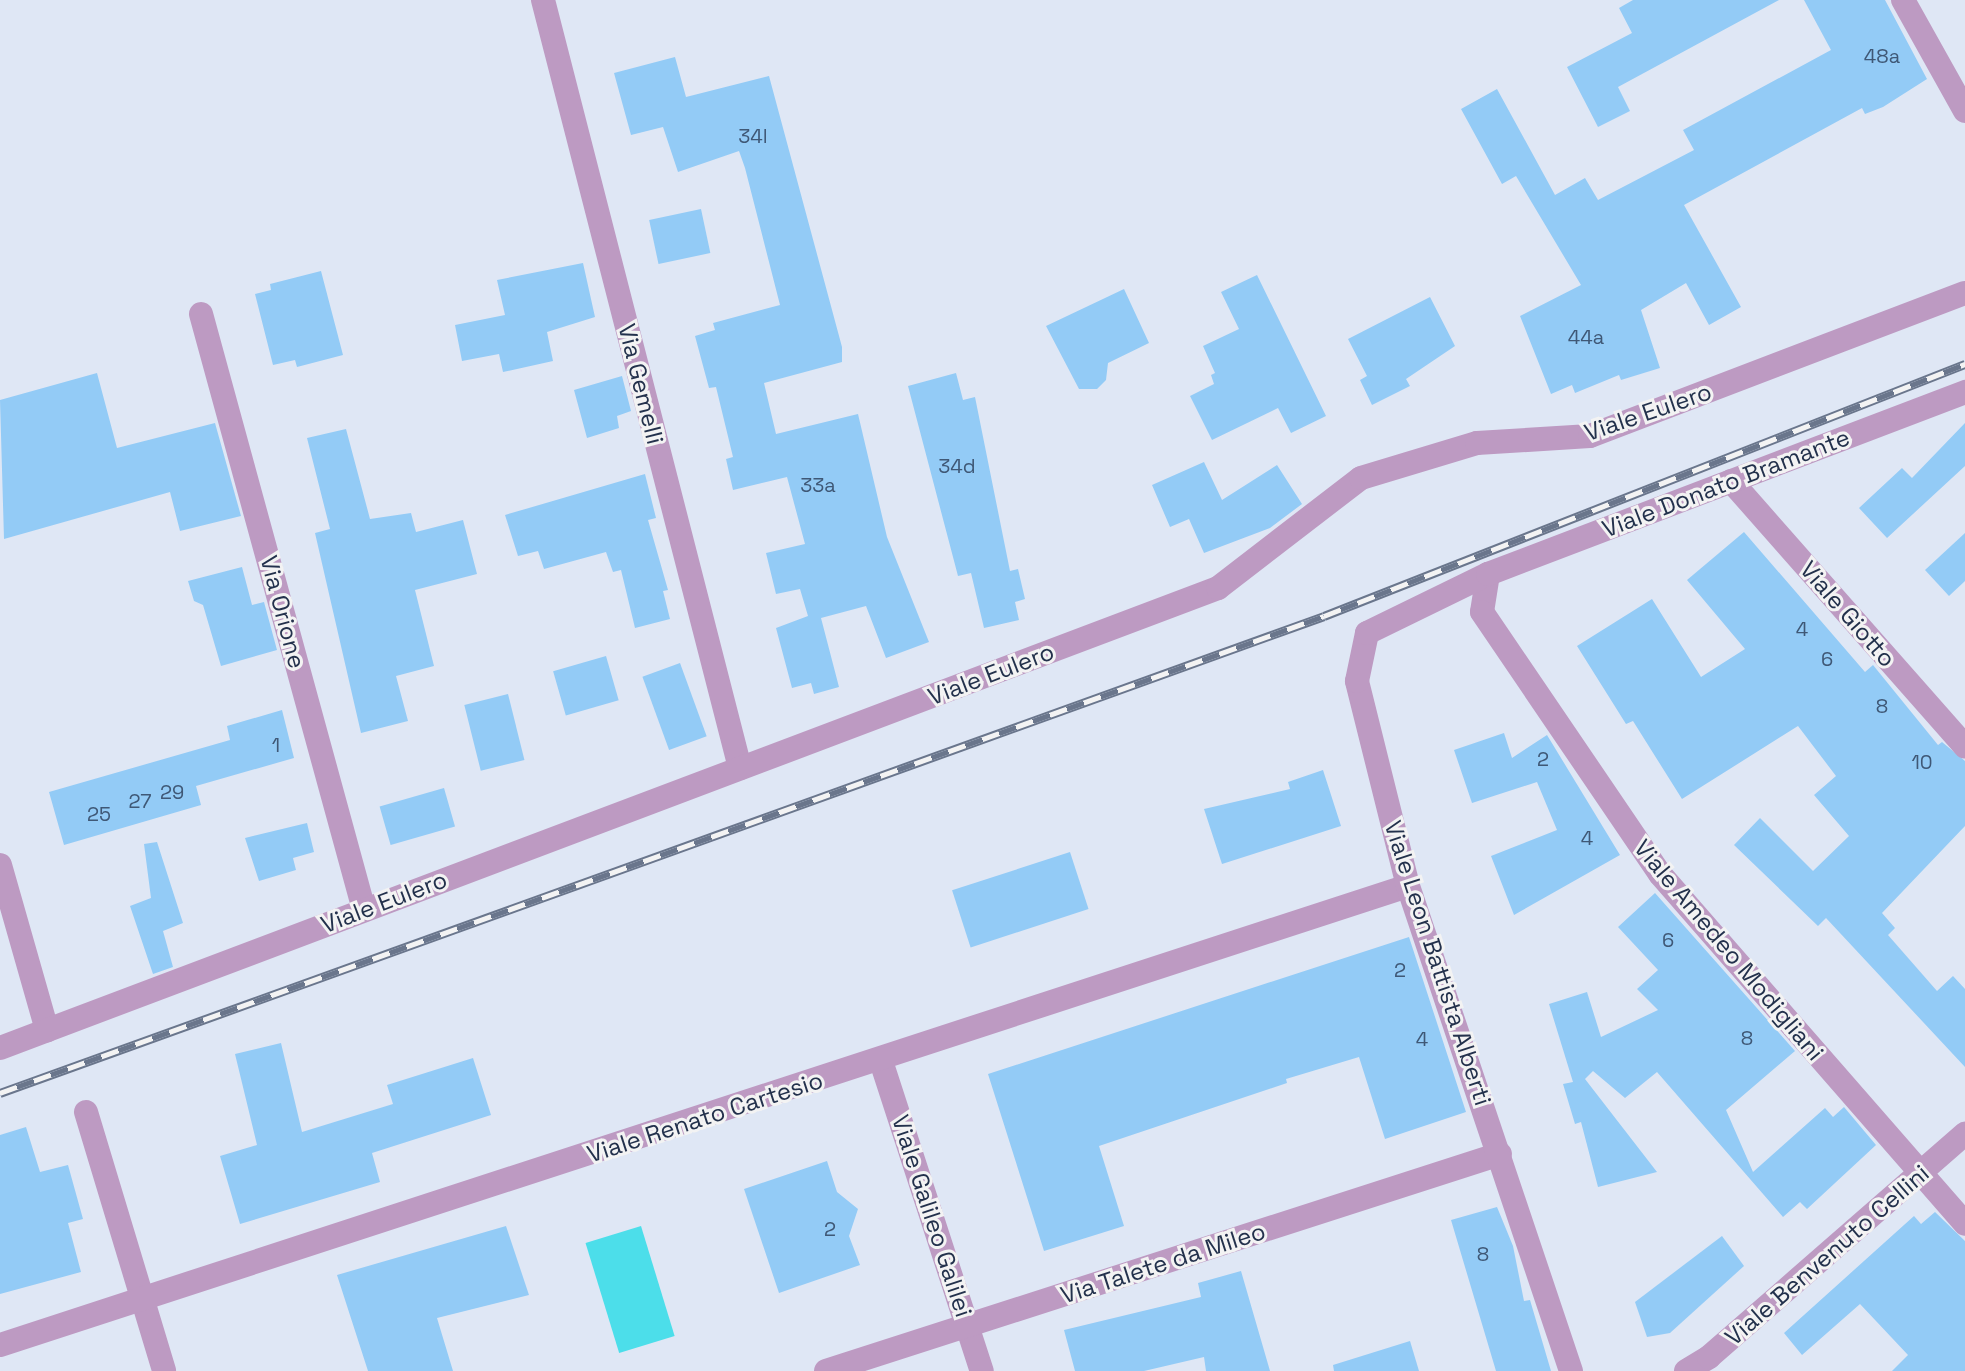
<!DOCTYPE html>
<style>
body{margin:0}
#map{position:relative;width:1965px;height:1371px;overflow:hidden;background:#dfe7f5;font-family:"Space Grotesk",sans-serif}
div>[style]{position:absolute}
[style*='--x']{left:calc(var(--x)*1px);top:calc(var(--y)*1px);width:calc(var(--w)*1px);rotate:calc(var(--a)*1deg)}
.water>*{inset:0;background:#4cdeea;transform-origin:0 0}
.building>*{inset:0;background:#93cbf6;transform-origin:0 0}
.minor>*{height:24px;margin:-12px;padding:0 12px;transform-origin:12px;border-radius:12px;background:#bd9ac2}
.rail>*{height:9px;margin-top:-4.5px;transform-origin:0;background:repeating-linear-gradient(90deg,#f3f3f3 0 18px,#6a768c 0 36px);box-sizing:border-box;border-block:2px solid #6a768c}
span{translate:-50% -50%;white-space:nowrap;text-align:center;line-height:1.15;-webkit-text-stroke:6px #f3f3f3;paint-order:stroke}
.number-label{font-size:20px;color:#3f5876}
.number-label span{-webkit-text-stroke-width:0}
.street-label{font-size:24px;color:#23314c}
</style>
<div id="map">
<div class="water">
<i style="left:641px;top:1226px;width:115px;height:58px;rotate:73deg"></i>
</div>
<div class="building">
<i style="clip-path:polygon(1633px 0,1779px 0,1618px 87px,1630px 111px,1598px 127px,1567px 67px,1632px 33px,1619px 8px)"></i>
<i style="clip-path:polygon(1804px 0,1885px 0,1927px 79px,1883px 107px,1865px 114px,1862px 108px,1684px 205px,1741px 307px,1709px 325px,1686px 283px,1641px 310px,1660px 368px,1621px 380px,1619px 375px,1575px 393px,1572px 385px,1551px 394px,1520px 316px,1581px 285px,1516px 176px,1502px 184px,1461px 109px,1497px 89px,1555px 195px,1585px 178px,1598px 200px,1694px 150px,1683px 130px,1831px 50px)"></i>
<i style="clip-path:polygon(675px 57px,686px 97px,769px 76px,842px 347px,842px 362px,764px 383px,776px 434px,858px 414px,887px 537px,929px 642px,886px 658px,866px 606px,821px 618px,839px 687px,814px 694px,811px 683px,792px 688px,776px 628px,808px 616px,800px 589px,776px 594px,766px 553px,805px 544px,787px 477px,733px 490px,726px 459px,733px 457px,716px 387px,709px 388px,695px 336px,715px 330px,713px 323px,780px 305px,745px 168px,739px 151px,678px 172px,663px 127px,631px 135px,614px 73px)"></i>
<i style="left:701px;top:209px;width:45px;height:53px;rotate:78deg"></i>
<i style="clip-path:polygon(583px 263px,595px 317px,547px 332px,553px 361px,503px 372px,499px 354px,462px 361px,455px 325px,505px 315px,497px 280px)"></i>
<i style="clip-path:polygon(321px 271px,343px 355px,297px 367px,295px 360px,273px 365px,255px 294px,271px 290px,270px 284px)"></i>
<i style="clip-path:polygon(1257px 275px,1326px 416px,1291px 433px,1278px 408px,1212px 440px,1190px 396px,1214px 384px,1211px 375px,1215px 373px,1203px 346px,1239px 329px,1221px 292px)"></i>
<i style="clip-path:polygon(1124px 289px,1149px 343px,1108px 363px,1106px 380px,1097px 389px,1079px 389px,1046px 326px)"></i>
<i style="clip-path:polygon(1430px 297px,1455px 346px,1406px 379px,1410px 386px,1372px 405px,1360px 380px,1367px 376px,1348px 339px)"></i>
<i style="clip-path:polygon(97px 373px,117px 448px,215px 423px,241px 516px,180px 531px,170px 492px,4px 539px,0 400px)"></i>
<i style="clip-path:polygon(956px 373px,963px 400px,975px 397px,1010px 571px,1018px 569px,1025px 599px,1015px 602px,1019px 620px,984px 628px,971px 573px,958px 576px,908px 386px)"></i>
<i style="clip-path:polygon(622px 376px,631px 411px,617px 416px,619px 428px,587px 438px,574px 390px)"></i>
<i style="clip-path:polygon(1965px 423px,1965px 466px,1887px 538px,1859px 508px,1902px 468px,1912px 478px)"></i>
<i style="clip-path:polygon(346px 429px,370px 519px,411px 513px,416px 532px,463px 520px,477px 574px,415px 590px,434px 666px,396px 676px,408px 721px,361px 733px,315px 533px,330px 529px,307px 438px)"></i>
<i style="clip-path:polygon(1204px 462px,1222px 500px,1277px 465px,1302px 504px,1270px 528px,1204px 553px,1189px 519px,1170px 527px,1152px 485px)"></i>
<i style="clip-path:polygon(645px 474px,656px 518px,648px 520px,668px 590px,663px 591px,670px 619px,635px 628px,621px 570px,613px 572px,606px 552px,544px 569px,538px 551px,518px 556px,505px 515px)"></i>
<i style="clip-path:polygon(1744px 532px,1865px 672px,1873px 665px,1938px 745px,1942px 742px,1965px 761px,1965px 826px,1882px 913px,1895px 928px,1888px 935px,1937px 991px,1953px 976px,1965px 989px,1965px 1067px,1826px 918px,1818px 926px,1734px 845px,1760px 818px,1813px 871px,1849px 836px,1814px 795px,1836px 776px,1798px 726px,1682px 799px,1633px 721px,1626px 724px,1577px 646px,1652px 599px,1701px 677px,1745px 649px,1687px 580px)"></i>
<i style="clip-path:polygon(1965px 533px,1965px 581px,1949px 596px,1925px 570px)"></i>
<i style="clip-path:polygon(242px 567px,252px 605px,264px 602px,277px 650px,221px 666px,203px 605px,194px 601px,188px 581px)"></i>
<i style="left:606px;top:656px;width:46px;height:55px;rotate:74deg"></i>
<i style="left:680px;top:663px;width:78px;height:40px;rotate:70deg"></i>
<i style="left:508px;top:694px;width:68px;height:45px;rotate:76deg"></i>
<i style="clip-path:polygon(282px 710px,294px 758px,196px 786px,201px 805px,64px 845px,49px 792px,230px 740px,227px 726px)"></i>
<i style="clip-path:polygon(1504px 733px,1512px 758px,1547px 735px,1620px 855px,1514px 915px,1491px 856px,1557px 830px,1537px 782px,1472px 803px,1454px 750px)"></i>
<i style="clip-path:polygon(1323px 770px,1341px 826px,1222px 864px,1204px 809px,1290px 789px,1288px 782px)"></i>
<i style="left:444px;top:788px;width:40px;height:67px;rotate:74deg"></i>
<i style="clip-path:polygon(307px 823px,314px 852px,293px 858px,296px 870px,259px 881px,245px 838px)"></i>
<i style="clip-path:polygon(157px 842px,183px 923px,163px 931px,173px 967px,153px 974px,130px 906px,151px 898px,144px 844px)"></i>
<i style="left:1070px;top:852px;width:60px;height:124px;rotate:72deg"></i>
<i style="clip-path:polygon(1655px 893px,1795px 1051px,1726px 1110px,1753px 1172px,1825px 1108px,1833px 1117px,1844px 1107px,1876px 1145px,1807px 1209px,1800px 1202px,1783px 1217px,1657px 1072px,1625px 1098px,1593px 1071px,1585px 1079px,1657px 1172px,1598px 1187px,1581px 1122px,1575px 1124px,1563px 1084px,1573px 1082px,1549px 1004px,1587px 992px,1601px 1037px,1658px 1010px,1637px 989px,1658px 970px,1618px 927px)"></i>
<i style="clip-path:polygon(1409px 937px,1466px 1112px,1385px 1139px,1359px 1057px,1286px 1079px,1287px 1083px,1099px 1146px,1124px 1226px,1044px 1251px,988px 1074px)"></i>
<i style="clip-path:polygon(281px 1043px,302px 1132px,393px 1104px,387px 1085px,473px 1058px,491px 1115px,372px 1153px,380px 1182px,240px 1224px,220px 1156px,257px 1145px,235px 1054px)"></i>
<i style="clip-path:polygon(26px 1127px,40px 1172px,68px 1165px,83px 1219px,68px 1223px,81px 1272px,0 1294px,0 1135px)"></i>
<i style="clip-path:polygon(827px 1161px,837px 1192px,858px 1209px,849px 1236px,860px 1265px,779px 1293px,744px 1189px)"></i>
<i style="clip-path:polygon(1497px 1207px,1513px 1246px,1524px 1301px,1530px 1300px,1551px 1371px,1496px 1371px,1451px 1220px)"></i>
<i style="clip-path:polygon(1935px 1212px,1965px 1241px,1965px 1371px,1892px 1371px,1908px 1355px,1860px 1304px,1802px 1355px,1784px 1333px,1914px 1216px,1921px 1224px)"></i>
<i style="clip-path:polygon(506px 1226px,529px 1295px,437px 1318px,453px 1371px,368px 1371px,337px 1275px)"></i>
<i style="clip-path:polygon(1722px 1236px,1744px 1266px,1670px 1333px,1647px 1337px,1635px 1302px)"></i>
<i style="clip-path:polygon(1241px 1271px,1270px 1371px,1206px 1371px,1204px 1357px,1144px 1371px,1075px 1371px,1064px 1330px,1201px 1297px,1198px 1283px)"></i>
<i style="clip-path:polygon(1410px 1341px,1419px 1371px,1334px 1371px,1333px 1365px)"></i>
</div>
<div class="minor">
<i style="--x:543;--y:0;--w:793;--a:75.61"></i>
<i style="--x:1903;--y:0;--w:127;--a:60.8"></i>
<i style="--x:201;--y:314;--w:618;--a:74.7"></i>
<i style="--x:1731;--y:481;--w:354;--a:48.6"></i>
<i style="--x:1488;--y:574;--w:38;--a:99"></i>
<i style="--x:1482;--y:612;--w:317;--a:55.8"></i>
<i style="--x:1660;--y:874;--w:464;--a:48.9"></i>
<i style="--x:0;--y:865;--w:172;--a:74.1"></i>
<i style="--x:0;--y:1048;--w:1302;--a:-20.69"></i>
<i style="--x:1218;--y:588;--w:180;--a:-37.6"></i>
<i style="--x:1361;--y:478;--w:121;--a:-16.8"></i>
<i style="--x:1477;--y:443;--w:113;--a:-3.5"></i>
<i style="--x:1590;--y:436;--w:401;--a:-20.9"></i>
<i style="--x:881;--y:1061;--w:326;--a:72"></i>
<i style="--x:86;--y:1112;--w:270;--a:73.2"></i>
<i style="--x:0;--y:1345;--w:1481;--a:-18.06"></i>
<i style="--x:826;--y:1371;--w:708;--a:-17.85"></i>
<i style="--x:1571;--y:1371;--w:512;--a:-108.58"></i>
<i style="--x:1408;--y:886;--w:211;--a:-104"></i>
<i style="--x:1357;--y:681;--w:49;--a:-78.2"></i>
<i style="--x:1367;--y:633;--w:135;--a:-26"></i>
<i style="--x:1488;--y:574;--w:511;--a:-20.88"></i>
<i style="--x:1686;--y:1371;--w:27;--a:-31"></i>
<i style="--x:1709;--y:1357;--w:340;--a:-41.1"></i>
</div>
<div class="rail">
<i style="--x:0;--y:1093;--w:1407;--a:-19.81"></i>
<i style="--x:1324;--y:616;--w:689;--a:-21.46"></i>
</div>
<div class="number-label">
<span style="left:1882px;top:56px">48a</span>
<span style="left:753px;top:136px">34l</span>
<span style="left:1586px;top:337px">44a</span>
<span style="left:957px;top:466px">34d</span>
<span style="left:818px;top:485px">33a</span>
<span style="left:1802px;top:629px">4</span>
<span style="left:1827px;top:659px">6</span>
<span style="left:1882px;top:706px">8</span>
<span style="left:276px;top:745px">1</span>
<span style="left:1543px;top:759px">2</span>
<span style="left:1922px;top:762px">10</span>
<span style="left:172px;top:792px">29</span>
<span style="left:140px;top:801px">27</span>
<span style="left:99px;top:814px">25</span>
<span style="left:1587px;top:838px">4</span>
<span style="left:1668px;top:940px">6</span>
<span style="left:1400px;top:970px">2</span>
<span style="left:1747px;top:1038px">8</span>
<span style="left:1422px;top:1039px">4</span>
<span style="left:830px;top:1229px">2</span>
<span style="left:1483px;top:1254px">8</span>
</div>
<div class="street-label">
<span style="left:641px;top:384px;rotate:76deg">Via Gemelli</span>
<span style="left:1648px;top:412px;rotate:-19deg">Viale Eulero</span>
<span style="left:1726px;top:483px;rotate:-21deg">Viale Donato Bramante</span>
<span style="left:283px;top:612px;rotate:75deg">Via Orione</span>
<span style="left:1848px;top:614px;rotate:49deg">Viale Giotto</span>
<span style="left:991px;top:674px;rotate:-21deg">Viale Eulero</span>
<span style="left:384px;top:902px;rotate:-21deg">Viale Eulero</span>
<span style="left:1729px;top:950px;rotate:50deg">Viale Amedeo Modigliani</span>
<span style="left:1438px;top:963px;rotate:72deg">Viale Leon Battista Alberti</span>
<span style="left:705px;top:1117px;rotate:-18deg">Viale Renato Cartesio</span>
<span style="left:932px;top:1216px;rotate:72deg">Viale Galileo Galilei</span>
<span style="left:1827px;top:1255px;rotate:-41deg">Viale Benvenuto Cellini</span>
<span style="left:1163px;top:1263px;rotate:-18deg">Via Talete da Mileo</span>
</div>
</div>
